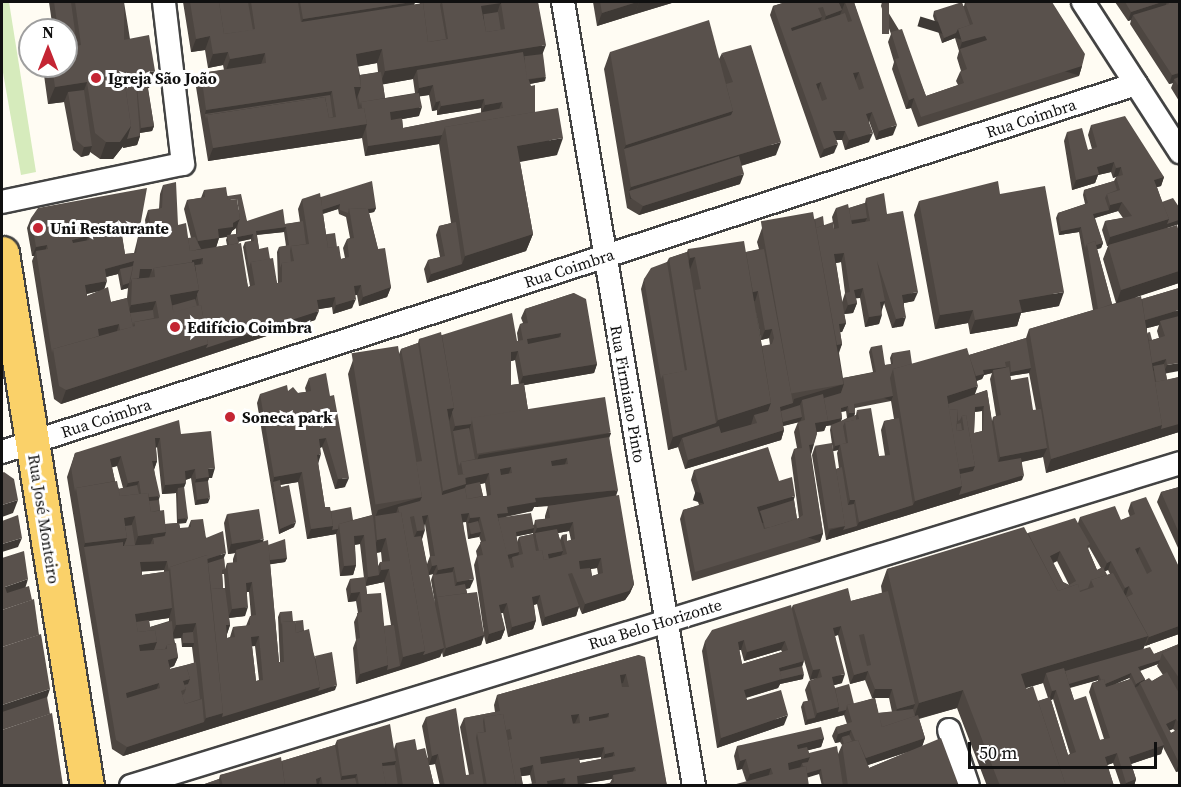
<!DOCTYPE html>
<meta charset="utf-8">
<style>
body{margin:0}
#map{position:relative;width:1181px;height:787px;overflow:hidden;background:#fffcf3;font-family:"Source Serif 4",serif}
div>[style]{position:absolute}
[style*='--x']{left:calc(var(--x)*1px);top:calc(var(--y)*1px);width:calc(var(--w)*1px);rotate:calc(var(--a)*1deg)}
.green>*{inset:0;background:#d6ebbc}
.roads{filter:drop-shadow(2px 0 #434343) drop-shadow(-2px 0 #434343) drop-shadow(0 2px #434343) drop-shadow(0 -2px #434343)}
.street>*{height:22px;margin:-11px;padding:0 11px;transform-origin:11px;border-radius:11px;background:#fff}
.primary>*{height:33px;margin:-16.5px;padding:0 16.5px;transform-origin:16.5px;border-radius:16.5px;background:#fad169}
.wall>*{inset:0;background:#4d4641}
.shaded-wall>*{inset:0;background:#3e3935;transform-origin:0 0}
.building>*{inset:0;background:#59514c;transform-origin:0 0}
.dots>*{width:16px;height:16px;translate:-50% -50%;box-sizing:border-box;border:3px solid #fff;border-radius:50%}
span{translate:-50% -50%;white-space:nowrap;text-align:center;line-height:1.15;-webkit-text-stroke:6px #fff;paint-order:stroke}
.poi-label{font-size:16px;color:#101010;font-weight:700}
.left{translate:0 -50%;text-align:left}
.street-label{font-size:16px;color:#101010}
.frame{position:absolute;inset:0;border:3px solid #101010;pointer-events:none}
.north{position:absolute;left:18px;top:18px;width:60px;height:60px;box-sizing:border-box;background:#fff;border:2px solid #9f9f9f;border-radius:50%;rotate:0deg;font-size:16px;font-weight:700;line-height:24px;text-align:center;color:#101010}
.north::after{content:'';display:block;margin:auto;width:21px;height:27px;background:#c42533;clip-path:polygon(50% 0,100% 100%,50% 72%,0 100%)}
.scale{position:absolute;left:968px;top:742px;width:189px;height:27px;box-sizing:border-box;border:3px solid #101010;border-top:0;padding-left:8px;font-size:18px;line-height:21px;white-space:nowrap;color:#101010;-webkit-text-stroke:4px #fff;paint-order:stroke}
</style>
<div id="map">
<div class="green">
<i style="clip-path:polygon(2px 2px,9px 2px,36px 172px,21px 175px,2px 67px)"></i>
</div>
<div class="roads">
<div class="street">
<i style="--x:563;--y:2;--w:795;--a:80.51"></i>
<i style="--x:1083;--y:2;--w:179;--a:57.1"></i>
<i style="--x:2;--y:202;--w:185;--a:-11.9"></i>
<i style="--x:183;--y:164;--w:163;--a:-96.7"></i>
<i style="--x:2;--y:452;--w:1192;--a:-17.98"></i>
<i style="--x:949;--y:730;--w:59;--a:71.3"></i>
<i style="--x:131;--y:786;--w:1098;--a:-17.11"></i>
</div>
<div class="primary">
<i style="--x:2;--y:253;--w:540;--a:80.94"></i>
</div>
</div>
<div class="wall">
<i style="clip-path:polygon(49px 2px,124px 2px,130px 39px,149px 88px,148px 88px,154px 126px,152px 131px,140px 133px,140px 136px,137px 145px,123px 148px,123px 146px,113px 159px,100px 159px,90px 152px,89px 155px,81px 157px,73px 150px,64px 102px,48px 104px,43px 68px,44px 66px,66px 66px,66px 30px,53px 30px)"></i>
<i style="clip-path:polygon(evenodd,183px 2px,415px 2px,414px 5px,420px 4px,419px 2px,538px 2px,545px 81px,530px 84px,535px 112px,557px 155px,520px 162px,533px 234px,526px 251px,427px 283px,424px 269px,428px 260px,440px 257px,436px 235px,439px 226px,451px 223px,439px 144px,365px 156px,362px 138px,208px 161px,196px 87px,201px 73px,224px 70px,223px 65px,208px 68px,205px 50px,191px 52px,183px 2px,377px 63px,378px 72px,360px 75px,358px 66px,377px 63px,183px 2px,413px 79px,415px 93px,385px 98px,383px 84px,413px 79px,183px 2px,429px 95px,432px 111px,437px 110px,437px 115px,481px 108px,481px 113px,403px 128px,402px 119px,419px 116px,420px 96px,429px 95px)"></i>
<i style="clip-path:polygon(593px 2px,675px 2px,597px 26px)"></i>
<i style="clip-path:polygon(786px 2px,854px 2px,893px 135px,876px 140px,869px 121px,869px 142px,845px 150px,842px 140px,836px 140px,834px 153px,820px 158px,770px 15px,773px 6px)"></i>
<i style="clip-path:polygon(882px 2px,899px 30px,926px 96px,958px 85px,956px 81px,960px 72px,961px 71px,957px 58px,959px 51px,955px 38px,942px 43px,933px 16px,934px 11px,964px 6px,965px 2px,1082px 66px,1079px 76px,918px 127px,911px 108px,906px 109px,892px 69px,894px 62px,888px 42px,891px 34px,881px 6px)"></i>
<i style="clip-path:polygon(1115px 2px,1179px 2px,1179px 101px,1171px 88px,1173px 83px,1169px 84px,1130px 24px,1131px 20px,1128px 21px)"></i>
<i style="clip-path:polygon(610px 52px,719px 59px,722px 53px,776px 155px,741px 166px,740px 184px,639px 215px,627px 208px,604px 69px)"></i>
<i style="clip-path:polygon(evenodd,1091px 125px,1164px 177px,1161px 186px,1157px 187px,1162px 202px,1179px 207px,1179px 224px,1167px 228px,1179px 232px,1179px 283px,1135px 297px,1142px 299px,1179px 288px,1166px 374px,1167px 380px,1179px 377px,1179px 432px,1046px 473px,1043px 457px,1022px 462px,1022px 480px,826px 540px,812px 455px,815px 446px,836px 469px,839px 468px,837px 453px,838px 450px,833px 451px,830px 430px,831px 425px,833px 425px,826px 426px,824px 431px,817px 432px,811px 454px,823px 533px,820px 542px,692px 581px,680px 519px,683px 510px,699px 505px,691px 480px,694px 470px,779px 481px,794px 500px,797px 519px,799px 518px,791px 458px,794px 449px,797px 448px,794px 432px,798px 422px,783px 426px,784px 430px,781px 440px,685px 469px,678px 447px,668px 450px,641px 289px,644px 279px,667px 262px,669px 258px,687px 252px,688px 249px,746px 252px,759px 249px,757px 242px,762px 228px,815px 219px,824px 225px,834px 229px,832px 217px,836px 208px,849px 208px,865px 203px,866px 198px,887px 214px,914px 301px,904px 303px,903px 326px,892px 328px,884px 303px,882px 310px,879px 324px,865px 327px,860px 298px,856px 298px,857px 303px,853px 313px,844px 314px,846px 323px,842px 332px,840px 332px,842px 344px,839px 353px,843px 378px,873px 372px,869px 352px,871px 347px,885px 365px,891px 364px,890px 358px,892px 353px,912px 364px,969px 355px,1026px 338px,1029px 329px,1093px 310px,1079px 232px,1059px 235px,1056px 218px,1058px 213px,1085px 204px,1083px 195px,1084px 190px,1114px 181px,1116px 177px,1118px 176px,1113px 178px,1111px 172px,1098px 175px,1095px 183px,1072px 190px,1064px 141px,1067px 132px,1088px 150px,1092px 149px,1088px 135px,1091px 125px,1118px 211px,1123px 218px,1105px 221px,1102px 230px,1107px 246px,1108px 246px,1103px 259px,1116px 303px,1112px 304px,1097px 249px,1101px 248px,1103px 243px,1095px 218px,1118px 211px,1091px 125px,841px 262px,845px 293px,842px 302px,836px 263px,841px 262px,1091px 125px,754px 301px,761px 340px,769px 338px,770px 345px,762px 346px,754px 301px,1091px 125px,1159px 325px,1157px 331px,1159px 338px,1152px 340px,1147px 333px,1147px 328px,1159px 325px,1091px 125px,992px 373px,990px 379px,996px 416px,993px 417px,992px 421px,987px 390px,975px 394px,977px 381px,982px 379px,984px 375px,992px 373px,1091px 125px,1029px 373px,1036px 410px,1033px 410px,1011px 380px,1010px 376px,1029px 373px,1091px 125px,891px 401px,894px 419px,884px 421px,881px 430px,885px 456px,879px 456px,857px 410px,856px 415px,854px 416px,855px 408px,891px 401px,1091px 125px,846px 411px,847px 418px,841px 421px,842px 418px,841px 412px,846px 411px,1091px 125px,982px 411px,982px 431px,974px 433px,975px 412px,982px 411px)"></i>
<i style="clip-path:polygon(evenodd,163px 185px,178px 225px,188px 238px,191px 238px,184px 209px,187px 200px,201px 198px,204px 190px,228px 196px,247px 221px,285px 224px,300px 222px,298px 209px,302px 199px,321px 197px,376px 208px,374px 212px,369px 213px,378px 249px,391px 287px,387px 297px,359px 306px,357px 295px,355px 295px,352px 308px,333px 314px,332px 307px,318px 309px,315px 320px,61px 404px,54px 399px,32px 261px,34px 256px,32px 256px,27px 228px,31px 218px,137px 236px,122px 237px,125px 254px,134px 253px,138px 237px,147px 236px,145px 220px,148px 210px,159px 209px,160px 194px,163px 185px,338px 209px,339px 214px,346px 217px,350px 238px,347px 239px,343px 248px,345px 258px,341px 259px,337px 247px,326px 234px,323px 214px,338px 209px,163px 185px,236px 228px,236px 234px,230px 235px,232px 231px,236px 228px,163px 185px,284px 232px,286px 246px,279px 247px,277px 252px,278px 283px,277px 283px,270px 259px,259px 249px,257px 235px,284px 232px,163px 185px,227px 237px,226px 240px,227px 245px,216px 247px,219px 238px,227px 237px,163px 185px,251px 239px,251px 241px,245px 242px,243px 247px,250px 286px,248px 287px,238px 242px,251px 239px,163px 185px,118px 274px,121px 290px,128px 288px,127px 298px,111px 302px,104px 289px,106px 277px,118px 274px,163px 185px,99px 291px,87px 296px,87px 294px,99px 291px)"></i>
<i style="clip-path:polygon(1000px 194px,1059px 306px,1021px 313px,1017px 326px,970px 334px,968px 323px,935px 329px,914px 215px,919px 201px)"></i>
<i style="clip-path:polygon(evenodd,574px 293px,597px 364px,594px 373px,524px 385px,528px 410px,611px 433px,609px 437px,616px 495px,634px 584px,630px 593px,625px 600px,582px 614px,579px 607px,576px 616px,542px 626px,537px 604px,534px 605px,536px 620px,533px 629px,508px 637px,503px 613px,501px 613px,505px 629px,501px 639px,486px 644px,484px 636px,481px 645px,443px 657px,442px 652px,440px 657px,356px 684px,353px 648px,356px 640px,354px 622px,358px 613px,356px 601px,348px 602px,346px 589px,350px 579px,364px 578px,360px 544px,355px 545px,356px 565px,353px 575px,340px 576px,336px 534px,307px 539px,298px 482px,280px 485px,294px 527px,279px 534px,257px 403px,260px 394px,288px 391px,298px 393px,306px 392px,305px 388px,309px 378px,345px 487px,335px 489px,322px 447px,320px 448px,318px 463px,325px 507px,331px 511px,353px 520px,372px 515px,348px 374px,353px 360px,399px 354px,401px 349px,418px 343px,419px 339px,442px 335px,518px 341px,517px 333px,520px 324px,523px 323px,521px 318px,525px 309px,574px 293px,515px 360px,519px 384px,511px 385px,511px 361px,515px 360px,574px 293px,485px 483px,487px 496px,483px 496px,480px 484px,485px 483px,574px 293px,548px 506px,545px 516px,545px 519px,535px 520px,534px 525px,506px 517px,532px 511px,534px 507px,551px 506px,548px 506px,574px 293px,463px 522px,466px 522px,468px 539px,479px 536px,481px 542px,476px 551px,477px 556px,474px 565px,484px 633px,467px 593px,466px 589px,470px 588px,463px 522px,574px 293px,425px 524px,430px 556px,427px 564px,422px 539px,425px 524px,574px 293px,569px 531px,571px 540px,567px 541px,562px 535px,560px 540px,558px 533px,569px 531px,574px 293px,533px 533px,533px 534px,519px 537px,517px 542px,516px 536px,533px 533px,574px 293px,381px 552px,382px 562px,380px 562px,378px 566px,377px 553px,381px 552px,574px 293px,597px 568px,598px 574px,592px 576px,591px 569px,597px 568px,574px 293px,433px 574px,431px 580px,435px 604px,429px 575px,433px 574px,574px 293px,384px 582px,391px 625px,384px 626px,367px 594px,366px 586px,384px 582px)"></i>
<i style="clip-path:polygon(evenodd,181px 434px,212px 478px,209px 478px,208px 481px,208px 503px,195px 505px,191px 478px,186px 480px,184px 487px,186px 523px,179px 523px,180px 528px,188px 528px,191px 520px,224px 558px,225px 569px,227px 563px,233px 563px,233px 559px,235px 553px,228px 554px,224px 523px,227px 514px,268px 545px,287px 558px,285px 562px,270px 564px,279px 662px,280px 662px,278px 617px,280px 612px,293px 621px,304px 630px,315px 657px,335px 690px,123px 756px,112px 749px,67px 477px,75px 453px,181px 434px,157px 447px,162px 494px,176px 493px,177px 523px,165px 524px,160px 510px,154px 469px,157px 461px,156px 448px,157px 447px,181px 434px,117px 466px,123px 488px,119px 489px,115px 481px,112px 467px,117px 466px,181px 434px,164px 570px,164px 572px,142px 575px,142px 571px,164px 570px,181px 434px,222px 574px,224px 574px,225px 588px,223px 588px,222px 574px,181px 434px,247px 592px,249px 592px,251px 616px,250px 616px,246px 626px,233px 627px,230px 637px,227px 638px,227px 634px,230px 625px,229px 618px,245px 616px,247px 592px,181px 434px,169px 618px,169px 621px,150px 627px,149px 621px,169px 618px,181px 434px,174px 638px,181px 638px,182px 647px,192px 647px,194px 663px,170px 669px,170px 668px,174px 666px,178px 657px,174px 638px,181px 434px,252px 646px,255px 646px,259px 680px,256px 681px,252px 646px)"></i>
<i style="clip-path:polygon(1179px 487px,1179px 550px,1157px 502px,1161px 492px)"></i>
<i style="clip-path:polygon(evenodd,1131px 502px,1179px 567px,1179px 634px,1145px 646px,1145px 645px,1143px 649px,1154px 654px,1179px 644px,1179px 771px,1176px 772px,1163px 747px,1161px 754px,1131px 764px,1136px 779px,1134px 786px,1121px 786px,1113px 763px,1107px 765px,1114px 786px,987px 786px,957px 708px,919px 719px,925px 738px,922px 746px,959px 786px,822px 786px,819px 774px,746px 781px,742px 769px,737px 770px,734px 756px,737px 746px,824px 738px,821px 747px,808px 750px,809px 753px,838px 754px,842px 745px,840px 742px,835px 743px,832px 736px,836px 727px,847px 724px,844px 715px,805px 725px,801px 707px,803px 702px,808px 701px,805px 690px,809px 681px,817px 678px,810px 680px,804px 660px,802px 666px,803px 679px,780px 684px,778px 688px,746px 698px,747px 700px,784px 725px,717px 748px,702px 651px,705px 641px,791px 609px,793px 605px,851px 601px,882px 593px,881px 586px,887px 569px,1028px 533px,1078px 523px,1080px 517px,1121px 520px,1130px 517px,1128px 511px,1131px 502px,1089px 547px,1101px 568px,1097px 570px,1088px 549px,1089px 547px,1131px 502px,1057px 561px,1069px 585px,1063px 582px,1053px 563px,1057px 561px,1131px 502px,1108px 570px,1110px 574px,1107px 575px,1105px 571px,1108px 570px,1131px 502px,838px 635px,850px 684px,865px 680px,872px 698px,874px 698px,854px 704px,835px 688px,834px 685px,842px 683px,835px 636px,838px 635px,1131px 502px,739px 650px,741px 650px,744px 661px,781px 650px,782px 652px,742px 664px,739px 650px,1131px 502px,1158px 664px,1157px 666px,1163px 675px,1152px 681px,1145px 680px,1140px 671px,1158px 664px,1131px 502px,1129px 678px,1130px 679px,1115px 684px,1129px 678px,1131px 502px,1098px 680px,1098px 681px,1092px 683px,1089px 692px,1104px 739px,1100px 740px,1074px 700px,1070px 688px,1098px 680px,1131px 502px,1043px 683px,1048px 698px,1038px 701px,1026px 688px,1043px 683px,1131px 502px,875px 698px,889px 698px,892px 712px,878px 713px,875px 698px,1131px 502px,1053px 699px,1070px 754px,1068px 755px,1051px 700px,1053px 699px,1131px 502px,1173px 729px,1175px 731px,1171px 733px,1169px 730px,1173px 729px,1131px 502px,908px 752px,869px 768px,868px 765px,908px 752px)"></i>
<i style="clip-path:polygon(evenodd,639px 655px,667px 786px,610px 783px,612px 779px,578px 785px,578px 786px,528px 786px,528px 784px,532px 784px,530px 775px,521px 776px,523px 786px,440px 786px,435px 764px,429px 765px,434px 786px,199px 786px,219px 779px,220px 775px,282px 761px,335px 745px,337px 740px,394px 749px,396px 743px,417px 750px,428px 758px,422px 726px,426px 717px,466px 775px,469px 775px,460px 727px,464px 718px,495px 712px,494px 705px,497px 695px,639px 655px,601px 757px,601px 759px,580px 763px,579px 760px,601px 757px)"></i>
</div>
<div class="shaded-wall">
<i style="clip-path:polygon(412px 2px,415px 2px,409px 18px,296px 36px,303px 19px)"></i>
<i style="clip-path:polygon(520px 2px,500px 4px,496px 17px,479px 20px,442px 4px)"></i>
<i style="clip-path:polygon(637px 2px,639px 2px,635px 14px,597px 26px,602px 13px)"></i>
<i style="clip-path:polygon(639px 2px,675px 2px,635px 14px)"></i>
<i style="clip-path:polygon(842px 2px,845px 2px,842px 10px,839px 3px)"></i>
<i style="clip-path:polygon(1162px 2px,1167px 2px,1164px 9px,1133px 15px,1131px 20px,1128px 21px,1131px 12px)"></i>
<i style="clip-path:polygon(842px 10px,838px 20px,823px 25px,826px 16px)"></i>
<i style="clip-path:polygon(822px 17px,818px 27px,787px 38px,791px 28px)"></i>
<i style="clip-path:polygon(956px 33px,955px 38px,942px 43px,944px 38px)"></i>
<i style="clip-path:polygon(210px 36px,205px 50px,191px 52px,196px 39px)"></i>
<i style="clip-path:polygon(985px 36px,982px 45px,960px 49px,959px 51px,962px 42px)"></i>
<i style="clip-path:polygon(546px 45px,541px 58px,417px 70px,413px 79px,380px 85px,385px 71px)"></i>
<i style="clip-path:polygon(382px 49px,377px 63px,351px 68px,356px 54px)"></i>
<i style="clip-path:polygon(228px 52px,223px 65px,208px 68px,213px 54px)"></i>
<i style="clip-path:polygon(265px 53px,260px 67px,225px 73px,230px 59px)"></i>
<i style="left:1082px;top:66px;width:10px;height:169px;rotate:107deg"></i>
<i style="clip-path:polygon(155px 71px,149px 88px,122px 93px,124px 77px)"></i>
<i style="clip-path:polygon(859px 72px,855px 81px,853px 73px)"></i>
<i style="clip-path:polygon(1179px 73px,1179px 82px,1174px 79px,1173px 83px,1169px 84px,1172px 75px)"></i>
<i style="clip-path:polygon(546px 77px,545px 81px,524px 85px,526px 80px)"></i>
<i style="clip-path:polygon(87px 82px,81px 99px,68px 92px,64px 102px,48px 104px,55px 87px)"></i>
<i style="clip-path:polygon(821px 82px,818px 91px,816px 84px)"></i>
<i style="clip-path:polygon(433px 85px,429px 95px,416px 97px,419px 88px)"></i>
<i style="clip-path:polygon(354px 87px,361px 87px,356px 100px)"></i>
<i style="clip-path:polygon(332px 91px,327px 104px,207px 115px,205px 114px,206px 110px)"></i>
<i style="clip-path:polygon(914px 98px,911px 108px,906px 109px,909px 100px)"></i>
<i style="clip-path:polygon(484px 99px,481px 108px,437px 115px,441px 106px)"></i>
<i style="clip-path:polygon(440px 101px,437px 110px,432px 111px,436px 102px)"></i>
<i style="clip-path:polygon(502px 102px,498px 112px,481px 114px,485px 105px)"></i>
<i style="clip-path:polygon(422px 107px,419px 116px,386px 122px,390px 112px)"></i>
<i style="clip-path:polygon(733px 111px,726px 129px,624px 149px,626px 145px)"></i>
<i style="clip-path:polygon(872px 112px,869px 121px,862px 124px,866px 114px)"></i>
<i style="clip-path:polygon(367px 124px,362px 138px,208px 161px,213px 148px)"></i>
<i style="clip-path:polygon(897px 125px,893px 135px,876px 140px,879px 131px)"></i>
<i style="clip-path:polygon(131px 126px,140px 136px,137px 145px,123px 148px,125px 144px,113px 159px,100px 159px,106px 142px)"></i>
<i style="clip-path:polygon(154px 126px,152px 131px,139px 133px,141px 128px)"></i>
<i style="clip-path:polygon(833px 131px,845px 131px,842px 140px,830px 140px)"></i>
<i style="clip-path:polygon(873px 133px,869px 142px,845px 150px,849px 140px)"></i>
<i style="clip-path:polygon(442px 135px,439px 144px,365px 156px,368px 146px)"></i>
<i style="clip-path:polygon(563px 138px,557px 155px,511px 163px,517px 146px)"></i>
<i style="clip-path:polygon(781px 142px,776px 155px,630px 199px,629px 191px,631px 187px)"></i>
<i style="clip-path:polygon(838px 144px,834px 153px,820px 158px,824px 149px)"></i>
<i style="clip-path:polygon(92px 146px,89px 155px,81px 157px,84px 147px)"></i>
<i style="clip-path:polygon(1114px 162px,1111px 172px,1098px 175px,1095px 183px,1072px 190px,1076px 180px,1097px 167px)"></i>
<i style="clip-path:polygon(1121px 167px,1118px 176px,1113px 178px,1116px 168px)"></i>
<i style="clip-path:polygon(744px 174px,740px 184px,639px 215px,643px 206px)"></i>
<i style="clip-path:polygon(1164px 177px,1161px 186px,1150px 189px,1154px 180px)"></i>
<i style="clip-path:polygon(1122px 202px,1118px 211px,1091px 219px,1093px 214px,1109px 210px,1110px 205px)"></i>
<i style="clip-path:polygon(340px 204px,338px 209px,318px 215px,320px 210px)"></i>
<i style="clip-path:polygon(376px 208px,374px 212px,351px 217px,350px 212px)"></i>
<i style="clip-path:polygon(867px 218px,865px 222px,847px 226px,849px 221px)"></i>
<i style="clip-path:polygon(240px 219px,236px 228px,232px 231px,230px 236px,215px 239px,218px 229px)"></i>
<i style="clip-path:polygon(1169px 219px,1179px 220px,1179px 224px,1107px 246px,1110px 237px)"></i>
<i style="clip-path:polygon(140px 227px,137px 236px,117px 237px,121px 228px)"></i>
<i style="clip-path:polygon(286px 227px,284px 232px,254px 235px,256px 231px)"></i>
<i style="clip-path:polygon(1081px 227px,1079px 232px,1059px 235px,1061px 231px)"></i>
<i style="clip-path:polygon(253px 234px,251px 239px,236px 242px,237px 237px)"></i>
<i style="clip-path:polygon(533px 234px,526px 251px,427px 283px,431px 274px,462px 264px,465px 256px)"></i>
<i style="clip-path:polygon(88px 236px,85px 246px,68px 250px,72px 240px)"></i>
<i style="clip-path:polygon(219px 238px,216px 248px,195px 251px,198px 241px)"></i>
<i style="clip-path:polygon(1103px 243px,1101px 248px,1088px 252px,1088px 247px)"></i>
<i style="clip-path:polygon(47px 245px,44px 255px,36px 251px,34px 256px,32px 256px,36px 247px)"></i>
<i style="clip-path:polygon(844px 253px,841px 262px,831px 264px,834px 254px)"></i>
<i style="clip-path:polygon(695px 257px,688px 274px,683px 275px,690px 258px)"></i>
<i style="clip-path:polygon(203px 258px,199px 268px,189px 276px,192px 260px)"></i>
<i style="clip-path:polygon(134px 261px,131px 271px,120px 269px,118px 274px,101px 278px,105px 269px)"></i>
<i style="clip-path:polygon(140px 269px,152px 269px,149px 278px,137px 279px)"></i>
<i style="clip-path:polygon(1179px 271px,1179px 283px,1116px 304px,1121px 290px)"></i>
<i style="clip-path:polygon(107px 281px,104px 290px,81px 295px,85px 285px)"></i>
<i style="clip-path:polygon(129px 283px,128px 288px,121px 290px,123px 285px)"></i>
<i style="clip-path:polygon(361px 285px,357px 295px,350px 296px,354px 286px)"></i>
<i style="clip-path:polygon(391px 287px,387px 297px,359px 306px,363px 297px)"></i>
<i style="clip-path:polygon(863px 288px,860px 298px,851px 299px,854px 290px)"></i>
<i style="clip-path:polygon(199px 290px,194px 304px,168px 308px,170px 295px)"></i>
<i style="clip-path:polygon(758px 291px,755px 301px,745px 302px,749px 293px)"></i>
<i style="clip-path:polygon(918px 292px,914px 301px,899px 304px,902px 295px)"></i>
<i style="clip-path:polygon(1064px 292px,1059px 306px,1021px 313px,1017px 326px,970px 334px,975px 320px,1019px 300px)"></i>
<i style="clip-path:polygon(335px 297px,332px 307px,314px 310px,317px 300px)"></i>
<i style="clip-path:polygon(356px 299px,352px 308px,333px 314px,336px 305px)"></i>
<i style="clip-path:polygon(156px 301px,151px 314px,128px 313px,131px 305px)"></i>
<i style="clip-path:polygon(885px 301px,881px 311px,880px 302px)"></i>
<i style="clip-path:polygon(857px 303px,853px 313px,844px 314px,848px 305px)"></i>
<i style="clip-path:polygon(973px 310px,968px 323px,935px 329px,940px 315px)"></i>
<i style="clip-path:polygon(1179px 310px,1179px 318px,1160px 321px,1159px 325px,1140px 330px,1143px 321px)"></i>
<i style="clip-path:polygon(319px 311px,315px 320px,61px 404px,66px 390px,208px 344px)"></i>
<i style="clip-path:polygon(882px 315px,879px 324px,865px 327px,869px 317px)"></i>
<i style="clip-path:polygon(906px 317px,903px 326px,892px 328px,896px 319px)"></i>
<i style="clip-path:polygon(846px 323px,842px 332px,835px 333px,839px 324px)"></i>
<i style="clip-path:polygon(119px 324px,116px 334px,94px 338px,98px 329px)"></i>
<i style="clip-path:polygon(772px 329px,769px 338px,761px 340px,765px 330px)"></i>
<i style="clip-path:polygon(561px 333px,557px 343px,524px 349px,527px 339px)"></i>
<i style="clip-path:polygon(842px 344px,838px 353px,835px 345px)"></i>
<i style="clip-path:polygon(518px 351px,515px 360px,508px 362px,511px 352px)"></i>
<i style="clip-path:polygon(1166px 359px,1162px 368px,1149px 372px,1150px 364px)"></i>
<i style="clip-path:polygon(1179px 363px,1179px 371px,1163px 374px,1167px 365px)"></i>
<i style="clip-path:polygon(597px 364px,594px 373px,519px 386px,523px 376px)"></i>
<i style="clip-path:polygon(1006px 367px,1004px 371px,993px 370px,992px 373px,984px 375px,982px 379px,968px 383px,983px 370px)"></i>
<i style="clip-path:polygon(1031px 368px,1029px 373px,1009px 376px,1011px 372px)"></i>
<i style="clip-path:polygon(844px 384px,839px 398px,802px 400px,798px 410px,779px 412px,780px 407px,793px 403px,794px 399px)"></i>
<i style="clip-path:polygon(978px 386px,973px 399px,945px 409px,947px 396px)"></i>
<i style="left:893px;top:396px;width:5px;height:40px;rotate:112deg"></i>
<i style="clip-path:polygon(771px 403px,765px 420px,754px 415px,751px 425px,684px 445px,682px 438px,678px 447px,668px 450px,673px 437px,716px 423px,718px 420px)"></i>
<i style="clip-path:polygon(848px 406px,846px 411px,839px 412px,841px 408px)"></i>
<i style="clip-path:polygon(984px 406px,982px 411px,973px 412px,975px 407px)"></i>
<i style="clip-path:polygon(454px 408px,449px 421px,447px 409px)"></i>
<i style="clip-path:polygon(849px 413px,855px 413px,854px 417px,847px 418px)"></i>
<i style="clip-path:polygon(802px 417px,800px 422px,779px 427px,780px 422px)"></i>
<i style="clip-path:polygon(842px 418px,840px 423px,826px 426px,824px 431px,812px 432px,815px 423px)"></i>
<i style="clip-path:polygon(471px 424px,468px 433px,453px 431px,455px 426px)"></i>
<i style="clip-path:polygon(1179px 424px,1179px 432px,1046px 473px,1051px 459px,1162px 425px)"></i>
<i style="clip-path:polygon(784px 430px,781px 440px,685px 469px,688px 460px)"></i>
<i style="clip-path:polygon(611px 433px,606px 447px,476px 464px,479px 455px)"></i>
<i style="clip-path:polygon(155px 438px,160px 438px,157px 447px,151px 448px)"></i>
<i style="clip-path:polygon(326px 438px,322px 447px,315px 449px,319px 439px)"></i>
<i style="clip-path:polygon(814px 444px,811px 454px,809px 445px)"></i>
<i style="clip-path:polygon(840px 445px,838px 450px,833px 451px,835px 446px)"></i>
<i style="clip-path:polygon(1047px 448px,1043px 457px,997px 467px,1000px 457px)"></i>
<i style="clip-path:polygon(321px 454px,318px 464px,317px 455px)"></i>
<i style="clip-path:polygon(121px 456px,117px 466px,107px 469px,110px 459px)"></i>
<i style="clip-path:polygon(567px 458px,564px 467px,547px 470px,551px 461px)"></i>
<i style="clip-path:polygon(152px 461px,157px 461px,154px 470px)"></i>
<i style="clip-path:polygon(975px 466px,972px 476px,956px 479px,957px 470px)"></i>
<i style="clip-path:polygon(511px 467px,508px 476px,497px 478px,500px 469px)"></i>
<i style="clip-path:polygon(215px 468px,212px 478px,209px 478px,206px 486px,195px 483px,196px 479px,208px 469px)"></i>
<i style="clip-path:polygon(195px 469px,191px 478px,181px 481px,185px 471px)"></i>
<i style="clip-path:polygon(302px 472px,298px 482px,273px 486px,273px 482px,274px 477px)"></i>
<i style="clip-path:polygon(489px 473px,485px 483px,465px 487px,461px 498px,438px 505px,443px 491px,463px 478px)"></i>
<i style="clip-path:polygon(1024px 475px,1022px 480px,826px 540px,830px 530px,845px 526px,857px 526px,859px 522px,913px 505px,915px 501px,962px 486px)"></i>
<i style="clip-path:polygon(349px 478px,345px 487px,335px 489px,338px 479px)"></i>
<i style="clip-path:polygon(139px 481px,135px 490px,124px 492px,128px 483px)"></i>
<i style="clip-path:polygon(186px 483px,182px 492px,178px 488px,176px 493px,162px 494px,165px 485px)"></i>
<i style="clip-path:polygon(618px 490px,615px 499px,534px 507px,532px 511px,506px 516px,504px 522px,497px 523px,497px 514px,507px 507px,535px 498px)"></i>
<i style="clip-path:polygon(160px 496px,157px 505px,142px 498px)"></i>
<i style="clip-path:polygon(795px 496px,792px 505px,760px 511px,758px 516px,757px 507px)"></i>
<i style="clip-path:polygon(422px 497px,417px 511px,398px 507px,395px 517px,375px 518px,378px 510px)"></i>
<i style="clip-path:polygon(210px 498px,208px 503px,195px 505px,197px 500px)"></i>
<i style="clip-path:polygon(18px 500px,13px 513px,2px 517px,2px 505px)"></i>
<i style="clip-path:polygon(850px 500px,855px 500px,852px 509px,846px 510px)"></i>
<i style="clip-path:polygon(469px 513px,466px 522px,458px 523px,461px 514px)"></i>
<i style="clip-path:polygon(428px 515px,425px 524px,419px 525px,422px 516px)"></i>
<i style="clip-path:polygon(135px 516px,130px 529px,121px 531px,124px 518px)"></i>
<i style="clip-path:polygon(480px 517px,477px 526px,468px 523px,470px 518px)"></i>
<i style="clip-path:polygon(188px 518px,186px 523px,177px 524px,178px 519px)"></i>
<i style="clip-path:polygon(296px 522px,294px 527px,279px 534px,280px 529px)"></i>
<i style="clip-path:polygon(573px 522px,569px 531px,536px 537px,535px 533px,537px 528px)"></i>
<i style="clip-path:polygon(333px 526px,338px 529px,336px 534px,307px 539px,311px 529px)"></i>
<i style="clip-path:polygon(534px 528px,533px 533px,514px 537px,516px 532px)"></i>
<i style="clip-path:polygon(425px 530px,422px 539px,413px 540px,417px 531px)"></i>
<i style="clip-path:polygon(166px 532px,161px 545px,154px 544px,153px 538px,149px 547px,135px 545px,138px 536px)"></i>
<i style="clip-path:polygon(481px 532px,479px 537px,468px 539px,470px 534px)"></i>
<i style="left:823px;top:533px;width:9px;height:134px;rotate:108deg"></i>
<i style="clip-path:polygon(364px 535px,360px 544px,350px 545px,354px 536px)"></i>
<i style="clip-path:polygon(22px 538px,18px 547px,2px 552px,2px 544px)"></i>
<i style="clip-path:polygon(127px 538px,122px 551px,84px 547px,85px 543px)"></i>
<i style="clip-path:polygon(386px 538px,381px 552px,372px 553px,377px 540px)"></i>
<i style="clip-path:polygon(264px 539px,260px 549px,236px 550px,235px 553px,228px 554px,231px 544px)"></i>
<i style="clip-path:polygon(1140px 547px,1137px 556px,1135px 549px)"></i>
<i style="clip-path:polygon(563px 551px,561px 556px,546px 559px,548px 554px)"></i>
<i style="clip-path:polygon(1060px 551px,1057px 561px,1047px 566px,1050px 556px)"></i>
<i style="clip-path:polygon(519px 552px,518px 557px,503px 560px,505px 555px)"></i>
<i style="clip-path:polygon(226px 553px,222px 562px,170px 571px)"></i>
<i style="clip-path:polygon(287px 558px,285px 562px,266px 565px,268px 560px)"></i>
<i style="clip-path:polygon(601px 558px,597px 568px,575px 571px,579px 561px)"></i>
<i style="clip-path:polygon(167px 561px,164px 570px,137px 572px,140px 562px)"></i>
<i style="clip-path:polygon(1111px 561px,1108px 570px,1103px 572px,1107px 563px)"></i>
<i style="clip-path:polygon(356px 565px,353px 575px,340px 576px,344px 566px)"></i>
<i style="clip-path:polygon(437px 565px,433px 574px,428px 575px,432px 566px)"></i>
<i style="clip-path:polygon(454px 567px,451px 576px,434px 579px,438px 570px)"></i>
<i style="clip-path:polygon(389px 569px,384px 582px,365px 586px,368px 577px,379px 575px,381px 570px)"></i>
<i style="clip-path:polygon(28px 579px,25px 589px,2px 596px,5px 587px)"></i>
<i style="clip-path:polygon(474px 579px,470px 588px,453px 591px,457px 582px)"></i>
<i style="clip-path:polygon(252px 582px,249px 592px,243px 592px,246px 583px)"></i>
<i style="clip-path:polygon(634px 584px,630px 593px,625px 600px,582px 614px,585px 604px)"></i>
<i style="clip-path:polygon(1129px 586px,1126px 595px,1122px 597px,1125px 588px)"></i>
<i style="clip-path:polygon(360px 592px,356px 601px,348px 602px,351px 593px)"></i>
<i style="clip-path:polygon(540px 595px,537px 604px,528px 606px,532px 597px)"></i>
<i style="clip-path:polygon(507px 603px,503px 613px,496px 614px,499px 605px)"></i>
<i style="clip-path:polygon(579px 606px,576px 616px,542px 626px,545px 617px)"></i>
<i style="clip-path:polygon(248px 607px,245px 616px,228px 618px,232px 609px)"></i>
<i style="clip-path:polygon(172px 608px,169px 618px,132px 623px,135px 614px)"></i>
<i style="clip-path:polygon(536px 620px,533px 629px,508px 637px,512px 627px)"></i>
<i style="clip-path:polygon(196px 623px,191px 637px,183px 633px,181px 638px,171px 639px,176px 625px)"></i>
<i style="clip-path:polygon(226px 625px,230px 625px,227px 634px)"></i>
<i style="clip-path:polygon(841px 626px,838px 635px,830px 637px,833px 628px)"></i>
<i style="clip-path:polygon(1179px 626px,1179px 634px,1145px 646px,1149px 637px)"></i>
<i style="clip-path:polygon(505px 629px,501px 639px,486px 644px,489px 634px)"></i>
<i style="clip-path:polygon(484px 635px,481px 645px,443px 657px,446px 648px)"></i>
<i style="clip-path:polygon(259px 636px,255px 646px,248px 647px,251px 637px)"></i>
<i style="clip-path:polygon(1148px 636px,1142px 653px,1061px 677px,1046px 673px,1043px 683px,1015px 691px,1021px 674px)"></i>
<i style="clip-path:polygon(744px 640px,741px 650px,734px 651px,738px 642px)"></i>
<i style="clip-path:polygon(785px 641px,781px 650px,744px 661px,747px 652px)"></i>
<i style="clip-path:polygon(157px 642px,154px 651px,136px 654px,139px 645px)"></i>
<i style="clip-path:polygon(183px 643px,194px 643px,193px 647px,182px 647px)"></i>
<i style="clip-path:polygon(444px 648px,440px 657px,420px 664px,423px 655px)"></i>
<i style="clip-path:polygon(425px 651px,420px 664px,356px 684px,360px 674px,388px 665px,400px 666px,403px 657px)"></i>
<i style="clip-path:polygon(178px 657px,174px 666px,164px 669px,168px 660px)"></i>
<i style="clip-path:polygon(1160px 660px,1158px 664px,1136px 672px,1138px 667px)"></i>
<i style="clip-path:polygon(804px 661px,801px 670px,778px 677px,779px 668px)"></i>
<i style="clip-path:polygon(820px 669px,817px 678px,810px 680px,813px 670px)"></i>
<i style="clip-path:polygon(868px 671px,865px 680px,850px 684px,854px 675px)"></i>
<i style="clip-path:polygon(1131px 673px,1129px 678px,1101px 690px,1103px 685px)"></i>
<i style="clip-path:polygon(626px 674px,623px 683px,617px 684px,620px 675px)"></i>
<i style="clip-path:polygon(804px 674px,803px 679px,780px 684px,778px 688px,741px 699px,744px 690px,779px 679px)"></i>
<i style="clip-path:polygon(845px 674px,842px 683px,828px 687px,832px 677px)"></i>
<i style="clip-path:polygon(1099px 675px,1098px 680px,1064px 689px,1066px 684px)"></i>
<i style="clip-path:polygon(190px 679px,187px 688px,183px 690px,183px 681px)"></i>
<i style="clip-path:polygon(1145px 679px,1144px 683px,1140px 683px,1138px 686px,1134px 688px,1136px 684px)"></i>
<i style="clip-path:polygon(159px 683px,155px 693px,123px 702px,126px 693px)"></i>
<i style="clip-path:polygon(337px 685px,335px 690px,317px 696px,318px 691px)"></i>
<i style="clip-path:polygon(320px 687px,317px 696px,123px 756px,127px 747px,204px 722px,206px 718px)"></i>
<i style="clip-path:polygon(50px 689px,44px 707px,2px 721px,2px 705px)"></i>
<i style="clip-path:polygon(875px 689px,892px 689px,889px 698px,872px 698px)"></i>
<i style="clip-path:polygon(963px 690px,957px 708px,913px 720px,919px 703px)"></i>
<i style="clip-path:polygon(1056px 690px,1053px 699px,1049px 701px,1052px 691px)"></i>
<i style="clip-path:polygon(915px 704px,911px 714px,894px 719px,897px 709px)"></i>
<i style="clip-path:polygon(839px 707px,846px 710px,844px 715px,805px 725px,807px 720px,815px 718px,817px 713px)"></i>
<i style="clip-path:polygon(609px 713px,605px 723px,585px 726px,589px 717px)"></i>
<i style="clip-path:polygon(579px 714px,575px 723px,568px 724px,571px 715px)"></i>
<i style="clip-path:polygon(788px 715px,784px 725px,717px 748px,721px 738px)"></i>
<i style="clip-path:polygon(1176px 719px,1173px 729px,1164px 733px,1166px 724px)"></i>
<i style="clip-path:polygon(851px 730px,848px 739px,842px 737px,840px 742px,835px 743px,838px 734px)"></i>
<i style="clip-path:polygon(824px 738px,821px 747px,794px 754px,797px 745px)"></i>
<i style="clip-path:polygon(925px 738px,922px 747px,859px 768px,863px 759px)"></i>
<i style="clip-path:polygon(1164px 745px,1161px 754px,1125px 766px,1129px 757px)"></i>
<i style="clip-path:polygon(604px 747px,601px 757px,536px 766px,540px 757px)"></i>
<i style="clip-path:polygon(614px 752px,611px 762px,602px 763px,605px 754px)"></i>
<i style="clip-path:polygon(1117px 753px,1113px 763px,1101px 767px,1105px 757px)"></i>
<i style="clip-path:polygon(438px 754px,435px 764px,429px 765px,432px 756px)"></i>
<i style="clip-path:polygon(810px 757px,806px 767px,802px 763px,800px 768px,784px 773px,788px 763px)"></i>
<i style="clip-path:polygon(746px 759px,742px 769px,737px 770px,740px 761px)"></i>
<i style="clip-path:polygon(396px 761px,391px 774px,382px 776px,382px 763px)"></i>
<i style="clip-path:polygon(1179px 763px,1179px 771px,1176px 772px)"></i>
<i style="clip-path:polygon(533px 765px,530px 775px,516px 777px,520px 768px)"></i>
<i style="clip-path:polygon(635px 767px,631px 776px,613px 775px,612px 779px,574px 785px,577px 776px)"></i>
<i style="clip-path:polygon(771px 768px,768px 777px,746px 783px,750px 774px)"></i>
<i style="clip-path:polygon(821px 769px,819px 774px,803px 779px,805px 774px)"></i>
<i style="clip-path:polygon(357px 774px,352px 786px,339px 786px,342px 776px)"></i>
<i style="clip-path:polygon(321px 777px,318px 786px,314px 786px,316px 779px)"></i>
<i style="clip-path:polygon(565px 778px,562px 786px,545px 786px,547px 781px)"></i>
<i style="clip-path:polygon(1136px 779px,1134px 786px,1125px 786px,1126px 783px)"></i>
</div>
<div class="building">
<i style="clip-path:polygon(54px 2px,71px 2px,77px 46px,66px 48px,66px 30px,58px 30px)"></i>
<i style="clip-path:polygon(75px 2px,112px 2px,118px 41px,149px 35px,155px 71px,124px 77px,131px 126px,120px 142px,106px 142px,95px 133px,87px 82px,55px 87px,52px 66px,66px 66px,66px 48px,81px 45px)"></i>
<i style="left:111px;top:2px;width:13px;height:40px"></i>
<i style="clip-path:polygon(evenodd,190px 2px,219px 2px,224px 34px,255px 29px,251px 2px,298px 2px,301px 22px,423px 3px,428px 42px,448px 39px,442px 2px,538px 2px,546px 45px,385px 71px,382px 49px,356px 54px,361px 87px,354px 87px,358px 109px,364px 108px,367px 124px,213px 148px,207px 115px,325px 97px,329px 118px,336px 117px,332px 91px,206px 110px,201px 73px,266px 63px,265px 53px,230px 59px,228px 52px,213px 54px,210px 36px,196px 39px,190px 2px,501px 3px,505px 29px,486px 32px,481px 6px,501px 3px)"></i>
<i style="clip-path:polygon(219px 2px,248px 2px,253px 30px,224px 34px)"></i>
<i style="clip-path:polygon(300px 2px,412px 2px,303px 19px)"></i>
<i style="clip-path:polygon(423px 2px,441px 2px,440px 5px,446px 39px,428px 42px)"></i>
<i style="clip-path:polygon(600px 2px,637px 2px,602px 13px)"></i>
<i style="clip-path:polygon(evenodd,786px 2px,842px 2px,839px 3px,842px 10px,826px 16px,823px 7px,818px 8px,822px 17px,791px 28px,792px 31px,845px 13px,848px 22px,852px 21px,845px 2px,854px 2px,897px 125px,879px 131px,872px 112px,866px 114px,873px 133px,849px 140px,845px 131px,833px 131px,838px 144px,824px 149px,773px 6px,786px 2px,859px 72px,864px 88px,859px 90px,853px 73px,859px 72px,786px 2px,821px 82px,827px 99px,822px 101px,816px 84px,821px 82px)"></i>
<i style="left:882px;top:2px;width:7px;height:32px"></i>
<i style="clip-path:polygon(962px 2px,970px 25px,958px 29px,956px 33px,944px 38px,934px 11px)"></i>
<i style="clip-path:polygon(965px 2px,1052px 2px,1085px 54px,1082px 66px,921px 117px,914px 98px,909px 100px,895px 59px,899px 58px,891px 32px,902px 29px,926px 96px,964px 83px,960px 72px,967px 69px,960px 49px,987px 40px,985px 36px,962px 42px,958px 29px,973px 24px)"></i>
<i style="clip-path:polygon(1125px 2px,1162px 2px,1131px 12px)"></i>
<i style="clip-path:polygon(1168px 2px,1179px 2px,1179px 73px,1172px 75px,1133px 15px,1169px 4px)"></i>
<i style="left:498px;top:12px;width:18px;height:15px;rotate:81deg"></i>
<i style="clip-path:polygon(709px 20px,733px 111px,626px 145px,610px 52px)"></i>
<i style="clip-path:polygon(751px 45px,781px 142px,631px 187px,624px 149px,731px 115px,733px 111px,726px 84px,733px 82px,722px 53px)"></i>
<i style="clip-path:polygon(523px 52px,527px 75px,531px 86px,535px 85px,535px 112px,445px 127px,442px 135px,368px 146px,366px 128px,367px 124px,364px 108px,362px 108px,361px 102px,419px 93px,422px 107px,390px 112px,391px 120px,402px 118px,403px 128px,503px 108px,502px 102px,485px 105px,484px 99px,441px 106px,440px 101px,436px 102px,433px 85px,419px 88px,417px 70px)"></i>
<i style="left:543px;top:54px;width:23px;height:19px;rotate:83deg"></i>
<i style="clip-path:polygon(381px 72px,385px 98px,361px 102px,360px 106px,358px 96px,361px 87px,360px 75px)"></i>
<i style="clip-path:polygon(1179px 77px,1179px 87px,1174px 79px)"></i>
<i style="clip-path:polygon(136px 82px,140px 136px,127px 139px,131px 126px,125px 84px)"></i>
<i style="clip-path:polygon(147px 84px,154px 126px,141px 128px,137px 86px)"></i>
<i style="clip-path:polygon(84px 90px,92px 146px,84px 147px,76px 140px,68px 92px)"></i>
<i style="clip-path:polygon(330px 95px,333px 117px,329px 118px,325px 97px,207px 115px,206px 119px,205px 114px)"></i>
<i style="clip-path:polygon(558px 108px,563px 138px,517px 146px,533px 234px,465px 256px,445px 127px)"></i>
<i style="clip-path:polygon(1125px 116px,1164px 177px,1154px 180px,1169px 219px,1110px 237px,1105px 221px,1132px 216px,1122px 202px,1110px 205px,1107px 194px,1120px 190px,1116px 177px,1123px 175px,1121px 167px,1116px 168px,1114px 162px,1097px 167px,1099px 174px,1076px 180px,1067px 132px,1082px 128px,1088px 150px,1097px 147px,1091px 125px)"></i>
<i style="clip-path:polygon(739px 156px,744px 174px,643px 206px,631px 198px,629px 191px)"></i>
<i style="clip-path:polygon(372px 181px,376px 208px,367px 209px,349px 208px,348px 213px,340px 210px,340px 204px,322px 210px,321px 197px)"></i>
<i style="clip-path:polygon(998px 181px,1000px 194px,1045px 186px,1064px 292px,1019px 300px,1022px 312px,975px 320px,973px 310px,940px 315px,919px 201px)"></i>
<i style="clip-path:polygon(1114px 181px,1117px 190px,1107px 194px,1105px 198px,1109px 210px,1093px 214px,1103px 243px,1096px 245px,1095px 241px,1087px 244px,1085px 248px,1081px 227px,1061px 231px,1058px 213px,1088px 203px,1084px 190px)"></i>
<i style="clip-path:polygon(evenodd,176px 182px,178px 225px,186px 223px,190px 251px,241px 243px,248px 287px,255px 285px,251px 262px,273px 258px,277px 283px,282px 282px,282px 263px,294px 261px,291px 246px,309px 244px,302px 199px,320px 193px,328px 248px,339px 246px,341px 259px,349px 257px,347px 239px,354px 238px,349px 208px,368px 209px,378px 249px,385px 248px,391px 287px,363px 297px,361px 285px,354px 286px,356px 299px,336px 305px,335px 297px,317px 300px,319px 311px,206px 348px,208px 344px,201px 305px,199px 306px,197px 294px,199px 290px,195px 265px,203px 264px,203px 258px,192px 260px,192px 262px,154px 268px,152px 272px,152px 269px,140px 269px,139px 278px,132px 279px,130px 283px,134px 261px,105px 269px,107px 281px,85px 285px,87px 296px,108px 287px,111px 302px,127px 298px,133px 327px,120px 330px,119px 324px,98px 329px,99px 336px,53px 349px,52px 353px,36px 251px,48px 249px,47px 245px,36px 247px,31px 218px,38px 208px,147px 188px,140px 227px,121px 228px,125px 254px,136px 253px,138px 237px,152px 235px,148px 210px,162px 208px,163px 185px,176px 182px,88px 236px,89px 240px,73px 243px,72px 240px,88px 236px)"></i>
<i style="clip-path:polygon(226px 187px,228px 200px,237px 199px,240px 219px,233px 223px,233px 227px,218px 229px,219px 238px,198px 241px,187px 200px,205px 197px,204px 190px)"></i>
<i style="clip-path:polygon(884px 193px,887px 214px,903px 211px,918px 292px,902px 295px,906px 317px,896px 319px,877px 261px,885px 301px,880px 302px,882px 315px,869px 317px,863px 288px,854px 290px,857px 303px,848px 305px,845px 293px,850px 292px,844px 253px,834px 254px,846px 323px,839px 324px,842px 344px,837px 345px,816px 228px,833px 222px,834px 229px,839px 228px,836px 208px,848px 204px,852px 224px,870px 221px,866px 198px)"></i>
<i style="clip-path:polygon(241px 194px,247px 221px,283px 209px,285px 224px,303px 221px,306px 244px,291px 246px,290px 251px,291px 262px,282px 263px,280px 268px,279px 247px,289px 245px,286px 227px,256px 231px,259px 249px,268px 247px,270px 259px,251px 262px,249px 267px,245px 242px,254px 241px,253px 234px,237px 237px,239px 243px,229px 245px,227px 235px,237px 234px,238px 223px,240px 219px,237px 199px,228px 200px,228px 196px)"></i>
<i style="clip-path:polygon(1173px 198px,1179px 207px,1179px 220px,1167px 224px,1169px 219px,1162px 202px)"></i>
<i style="clip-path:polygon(865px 203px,867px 218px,851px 220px,849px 208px)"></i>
<i style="left:813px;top:212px;width:175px;height:53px;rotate:80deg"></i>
<i style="clip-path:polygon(823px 216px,824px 225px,816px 228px,815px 219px)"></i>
<i style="clip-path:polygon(456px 222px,462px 264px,431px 274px,428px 260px,445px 256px,439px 226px)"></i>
<i style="clip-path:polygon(1177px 225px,1179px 232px,1179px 271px,1121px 290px,1108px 245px)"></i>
<i style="left:335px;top:233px;width:14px;height:9px;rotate:82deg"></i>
<i style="clip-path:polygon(195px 237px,201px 249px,190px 251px,188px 238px)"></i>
<i style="clip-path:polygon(744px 241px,771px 403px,718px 420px,695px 290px,701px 289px,695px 257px,690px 258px,688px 249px)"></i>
<i style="clip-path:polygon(1095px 241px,1112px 304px,1098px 309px,1087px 244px)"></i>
<i style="clip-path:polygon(764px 249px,793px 403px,780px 407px,784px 430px,688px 460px,682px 438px,719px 426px,721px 433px,757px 423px,754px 415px,768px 411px,771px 403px,762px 346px,772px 344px,774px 338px,772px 329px,765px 330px,758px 291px,753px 292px,746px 252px)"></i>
<i style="clip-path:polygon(687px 252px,716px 423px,673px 437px,663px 375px,687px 370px,669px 258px)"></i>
<i style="clip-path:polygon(194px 262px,199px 290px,170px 295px,173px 310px,201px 305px,208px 344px,66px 390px,59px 386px,53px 349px,135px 326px,134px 322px,159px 318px,156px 301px,131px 305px,132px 279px,155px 277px,154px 268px)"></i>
<i style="clip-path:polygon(667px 262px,685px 371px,663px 375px,661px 379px,644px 279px,651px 268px)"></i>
<i style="clip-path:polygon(133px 266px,129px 283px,123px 285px,120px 269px)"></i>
<i style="clip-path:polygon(1179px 288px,1179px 310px,1145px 320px,1142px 299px)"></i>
<i style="clip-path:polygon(evenodd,574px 293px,586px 299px,597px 364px,523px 376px,518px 351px,511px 352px,511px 385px,524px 383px,528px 410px,472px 420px,471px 424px,455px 426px,452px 412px,454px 408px,442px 335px,512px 313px,517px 341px,523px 340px,520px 324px,528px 323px,525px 309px,574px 293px,561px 333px,561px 337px,528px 344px,527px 339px,561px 333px)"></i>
<i style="clip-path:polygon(1141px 296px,1162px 425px,1051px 459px,1029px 329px)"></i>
<i style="left:195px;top:299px;width:7px;height:24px;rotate:74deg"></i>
<i style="clip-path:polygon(153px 310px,154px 318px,134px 322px,133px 326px,130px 313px)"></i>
<i style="clip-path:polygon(1179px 316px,1179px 363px,1167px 365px,1166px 359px,1152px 363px,1149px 341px,1165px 336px,1160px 321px)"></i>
<i style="clip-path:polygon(441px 332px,454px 408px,447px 409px,458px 475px,465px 474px,466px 484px,443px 491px,419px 339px)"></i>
<i style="left:1150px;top:332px;width:8px;height:3px;rotate:76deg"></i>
<i style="clip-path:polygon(1026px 338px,1031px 368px,1011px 372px,1010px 361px,1005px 362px,1006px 367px,983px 370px,984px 374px,976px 376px,969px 355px)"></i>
<i style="clip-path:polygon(evenodd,418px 343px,442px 495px,465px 488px,467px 499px,491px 495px,489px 473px,465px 478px,465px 474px,463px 474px,461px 462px,609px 437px,618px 490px,535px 498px,536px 502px,507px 507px,508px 513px,497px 514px,511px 568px,514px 567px,512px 557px,523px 554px,519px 537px,533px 534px,536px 551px,542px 550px,544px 560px,567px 554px,562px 535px,567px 534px,567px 541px,575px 539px,573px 522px,537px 528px,535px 520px,550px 518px,548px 506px,619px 495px,634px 584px,629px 591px,585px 604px,572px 573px,568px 574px,579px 606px,545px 617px,540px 595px,532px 597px,536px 620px,512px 627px,507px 603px,499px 605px,505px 629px,489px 634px,477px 556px,483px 555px,480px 542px,486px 541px,480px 517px,470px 518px,469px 513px,461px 514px,474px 579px,457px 582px,454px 567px,438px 570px,437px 565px,432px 566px,430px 556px,435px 556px,428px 515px,422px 516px,425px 530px,417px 531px,414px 516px,410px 517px,414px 537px,421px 536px,444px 648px,423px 655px,425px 651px,401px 512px,399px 512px,398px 507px,420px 501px,422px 497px,416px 462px,422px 461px,401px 349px,418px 343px,567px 458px,568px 464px,552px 466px,551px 461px,567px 458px,418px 343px,511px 467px,512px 473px,501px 475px,500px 469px,511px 467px,418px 343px,601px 558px,603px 573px,592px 576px,590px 568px,580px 569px,579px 561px,601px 558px)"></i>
<i style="clip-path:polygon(882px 345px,885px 365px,893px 364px,892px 353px,910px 350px,912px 364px,893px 369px,890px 378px,893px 396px,854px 404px,855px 413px,849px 413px,848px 406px,841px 408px,842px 418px,828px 421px,824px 398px,841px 393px,844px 384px,843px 378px,876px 372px,871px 347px)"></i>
<i style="left:398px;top:346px;width:153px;height:47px;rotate:81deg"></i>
<i style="clip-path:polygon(967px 348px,978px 386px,947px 396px,962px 486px,915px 501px,893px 369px)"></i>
<i style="left:1164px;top:364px;width:16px;height:11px;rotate:79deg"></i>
<i style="clip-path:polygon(1009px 367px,1011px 380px,1028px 377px,1033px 410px,1041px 409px,1047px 448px,1000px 457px,993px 417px,1001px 415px,993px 370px)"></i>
<i style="clip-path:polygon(326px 373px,330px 396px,334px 395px,349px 478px,338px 479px,326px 438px,319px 439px,321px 454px,317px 455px,325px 507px,330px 507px,333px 526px,311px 529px,302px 472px,274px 477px,260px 394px,287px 385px,288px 391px,293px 387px,298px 393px,311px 391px,309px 378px)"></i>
<i style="clip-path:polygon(1179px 377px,1179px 424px,1161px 429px,1162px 425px,1155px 382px)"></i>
<i style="clip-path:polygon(evenodd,987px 390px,998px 462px,1021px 458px,1024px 475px,959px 495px,962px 486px,960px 474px,973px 471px,975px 466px,966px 415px,962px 416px,960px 420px,958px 421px,958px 409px,949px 410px,948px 404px,987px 390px,984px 406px,983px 431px,974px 433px,975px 407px,984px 406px)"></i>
<i style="clip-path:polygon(823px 394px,828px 421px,815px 423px,817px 434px,814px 444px,809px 445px,823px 533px,695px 572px,683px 510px,704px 504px,694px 470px,768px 447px,779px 481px,792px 477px,795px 496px,757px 507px,764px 529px,799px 518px,803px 515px,794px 449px,802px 448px,798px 422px,805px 420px,802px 400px)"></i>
<i style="left:605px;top:397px;width:36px;height:135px;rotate:81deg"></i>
<i style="clip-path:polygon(800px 405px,802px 417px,783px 422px,781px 411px)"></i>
<i style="clip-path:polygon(871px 408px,879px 456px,890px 455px,884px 421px,899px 418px,913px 505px,859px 522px,855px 500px,850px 500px,840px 444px,848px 443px,845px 422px,859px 419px,857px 410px)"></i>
<i style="clip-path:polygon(958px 409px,956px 431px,964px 430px,962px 416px,966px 415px,975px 466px,959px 469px,949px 410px)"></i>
<i style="clip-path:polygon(856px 415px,856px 420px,845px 422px,843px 426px,846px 443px,835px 446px,831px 425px)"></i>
<i style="clip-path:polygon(179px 420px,181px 434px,211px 431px,215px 468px,208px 469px,209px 477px,196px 479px,195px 469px,185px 471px,186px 483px,165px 485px,160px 438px,155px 438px,157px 461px,152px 461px,160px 496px,149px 497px,148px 493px,141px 494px,139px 481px,128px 483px,121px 456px,110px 459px,115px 481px,76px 488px,75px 492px,71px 467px,75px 453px)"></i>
<i style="clip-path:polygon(961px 423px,962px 430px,956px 431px,957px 424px)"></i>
<i style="clip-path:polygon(469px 428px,475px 459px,461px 462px,459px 466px,453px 431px)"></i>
<i style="left:832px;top:443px;width:84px;height:17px;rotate:81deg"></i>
<i style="clip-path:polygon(842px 467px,848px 505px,854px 504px,857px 526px,843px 530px,845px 526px,836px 469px)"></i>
<i style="clip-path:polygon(4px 472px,14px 479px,18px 500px,2px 505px,2px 473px)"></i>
<i style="clip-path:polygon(280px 480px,281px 487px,289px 485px,296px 522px,280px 529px,273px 482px)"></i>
<i style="clip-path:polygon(117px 481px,120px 496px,148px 493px,151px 512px,164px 510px,166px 532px,138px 536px,135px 516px,124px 518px,127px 538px,85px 543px,76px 488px)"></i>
<i style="left:208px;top:481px;width:17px;height:13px;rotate:83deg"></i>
<i style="clip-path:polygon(480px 482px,483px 496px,467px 499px,465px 488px,466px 485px)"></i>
<i style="clip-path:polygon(137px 485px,139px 494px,120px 496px,118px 489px)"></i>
<i style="clip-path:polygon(184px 487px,188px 518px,178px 519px,178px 488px)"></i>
<i style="clip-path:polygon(1179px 487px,1179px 533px,1161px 492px)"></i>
<i style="clip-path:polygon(evenodd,1146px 497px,1179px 567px,1179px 584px,1178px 585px,1179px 589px,1179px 626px,1149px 637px,1127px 597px,1133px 594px,1129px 586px,1125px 588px,1111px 561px,1107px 563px,1080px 517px,1115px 506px,1121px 520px,1135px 514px,1131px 502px,1146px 497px,1140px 547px,1152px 571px,1147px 574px,1135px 549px,1140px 547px)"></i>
<i style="clip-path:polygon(159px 500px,160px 510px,151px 512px,149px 501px)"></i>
<i style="clip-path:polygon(794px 500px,797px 519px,771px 527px,765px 528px,760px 511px)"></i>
<i style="clip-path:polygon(351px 507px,353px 520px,339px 524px,338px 529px,332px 530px,333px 526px,331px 511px)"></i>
<i style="left:259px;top:509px;width:30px;height:32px;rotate:81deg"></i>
<i style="clip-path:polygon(401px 512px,425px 651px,403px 657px,389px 569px,381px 570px,380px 562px,390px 561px,386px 538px,377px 540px,375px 516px)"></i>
<i style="clip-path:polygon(531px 513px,534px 528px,516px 532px,519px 552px,507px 555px,498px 518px)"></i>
<i style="clip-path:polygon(18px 515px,22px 538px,2px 544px,2px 521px)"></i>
<i style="clip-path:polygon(373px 515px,379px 575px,368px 577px,364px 535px,354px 536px,356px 565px,344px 566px,339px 524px)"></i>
<i style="clip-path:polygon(evenodd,1075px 518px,1090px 544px,1087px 546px,1097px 570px,1103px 567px,1107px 575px,1091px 580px,1088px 588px,1079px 591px,1078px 584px,1058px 591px,1028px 533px,1075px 518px,1060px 551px,1076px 581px,1069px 585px,1063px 582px,1050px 556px,1060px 551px)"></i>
<i style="clip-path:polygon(evenodd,203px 519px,206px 538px,223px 531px,226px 553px,207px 559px,207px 555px,170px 567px,169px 571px,167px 561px,140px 562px,142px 575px,169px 571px,172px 608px,135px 614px,138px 632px,155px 630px,157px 642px,139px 645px,140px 651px,167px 649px,167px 645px,176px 643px,178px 657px,168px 660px,170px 669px,186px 665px,190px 679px,183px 681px,186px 689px,181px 691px,185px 704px,202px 699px,204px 722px,127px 747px,116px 740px,84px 547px,123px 542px,123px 546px,154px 544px,153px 538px,165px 536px,166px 532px,165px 524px,179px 523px,180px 528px,191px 527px,191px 520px,203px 519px,159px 683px,160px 688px,127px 698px,126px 693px,159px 683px)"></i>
<i style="left:478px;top:521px;width:11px;height:10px;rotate:75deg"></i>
<i style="clip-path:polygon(132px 525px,135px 545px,124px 546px,127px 538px,125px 526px)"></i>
<i style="clip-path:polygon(1024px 527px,1058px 591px,1078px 584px,1080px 592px,1094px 587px,1091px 580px,1113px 573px,1148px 636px,1021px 674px,1026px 689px,1033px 686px,1066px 786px,1000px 786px,963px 690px,919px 703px,887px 569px)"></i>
<i style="clip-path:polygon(557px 529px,563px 551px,548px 554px,549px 559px,544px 560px,542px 550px,539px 551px,535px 533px)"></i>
<i style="clip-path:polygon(285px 539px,287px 558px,270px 560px,268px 545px)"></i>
<i style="clip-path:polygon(evenodd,268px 540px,279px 662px,284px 662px,282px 622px,295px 621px,296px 633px,309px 629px,320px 687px,222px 717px,223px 713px,211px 589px,225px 588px,230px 625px,226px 625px,227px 638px,235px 637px,233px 627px,250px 625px,250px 616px,256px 615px,252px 582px,246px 583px,248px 607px,232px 609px,227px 563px,237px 562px,236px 550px,268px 540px,259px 636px,263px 680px,256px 681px,251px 637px,259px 636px)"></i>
<i style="clip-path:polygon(24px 551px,28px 579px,5px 587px,7px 593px,29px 586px,32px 600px,2px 610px,2px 556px,2px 558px)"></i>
<i style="clip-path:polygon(207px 555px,223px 713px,206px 718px,196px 623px,176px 625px,170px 567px)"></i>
<i style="clip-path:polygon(224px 558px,225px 569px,222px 570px,223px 588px,211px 589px,208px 563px)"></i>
<i style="clip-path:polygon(453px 572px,455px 586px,465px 584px,467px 593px,437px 597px,437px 598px,433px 575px)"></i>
<i style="clip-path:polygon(365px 577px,367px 594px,381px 593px,388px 665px,360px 674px,356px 639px,360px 638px,357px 613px,362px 612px,360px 592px,351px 593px,350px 579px)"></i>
<i style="clip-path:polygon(evenodd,848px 588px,851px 601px,888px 591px,915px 704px,897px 709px,892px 689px,875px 689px,868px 671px,854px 675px,841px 626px,833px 628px,845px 674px,832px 677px,839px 707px,817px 713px,809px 681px,822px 677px,820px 669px,813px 670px,793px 605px,848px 588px,864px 634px,871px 665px,867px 666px,859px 635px,864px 634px)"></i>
<i style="clip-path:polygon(477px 592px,484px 635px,446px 648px,437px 597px)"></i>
<i style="clip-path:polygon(34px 599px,39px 635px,2px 647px,2px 610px)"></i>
<i style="clip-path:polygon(evenodd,791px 605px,804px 661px,779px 668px,782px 679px,744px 690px,747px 700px,781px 690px,788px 715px,721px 738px,705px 641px,712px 630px,791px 605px,744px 640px,747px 652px,785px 641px,788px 650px,742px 664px,738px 642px,744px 640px)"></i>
<i style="clip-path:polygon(292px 611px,293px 621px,282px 622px,281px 625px,280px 612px)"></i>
<i style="clip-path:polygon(149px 620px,150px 627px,172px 621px,174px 644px,167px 645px,165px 649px,154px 650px,157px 642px,155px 630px,138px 632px,136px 622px)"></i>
<i style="clip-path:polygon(303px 620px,304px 630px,296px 633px,295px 621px)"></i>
<i style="clip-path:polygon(394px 625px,400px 666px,387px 670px,388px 665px,384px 626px)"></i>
<i style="clip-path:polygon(193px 632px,194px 643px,183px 643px,183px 633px)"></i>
<i style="clip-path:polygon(41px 634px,50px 689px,2px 705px,2px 647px)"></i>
<i style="clip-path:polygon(1179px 644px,1179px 646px,1162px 653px,1160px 660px,1138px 667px,1145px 679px,1136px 684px,1131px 673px,1105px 684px,1104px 679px,1101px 680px,1099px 675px,1069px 684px,1065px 671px,1150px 647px,1154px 654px)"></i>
<i style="clip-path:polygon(1179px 646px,1179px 678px,1162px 653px)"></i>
<i style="clip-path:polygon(332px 652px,337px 685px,318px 691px,320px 687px,315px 656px)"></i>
<i style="clip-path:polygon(evenodd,639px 655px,645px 657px,667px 786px,594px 786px,614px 782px,613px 775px,636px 771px,635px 767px,577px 776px,578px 786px,566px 786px,565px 778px,547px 781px,548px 786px,528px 786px,528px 784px,536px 783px,533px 765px,520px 768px,523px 785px,516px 786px,508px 740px,512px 739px,510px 729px,506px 730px,503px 714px,484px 717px,483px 721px,484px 732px,477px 733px,476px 738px,484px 786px,445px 786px,438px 754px,432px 756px,426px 717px,456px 708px,466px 775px,474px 774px,464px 718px,500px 711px,497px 695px,639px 655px,626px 674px,629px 687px,622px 687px,620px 675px,626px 674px,639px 655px,609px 713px,609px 717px,589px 721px,589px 717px,609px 713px,639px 655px,579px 714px,580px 723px,573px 724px,571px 715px,579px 714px,639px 655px,604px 747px,605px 754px,614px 752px,615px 756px,580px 763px,579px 758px,541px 764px,540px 757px,604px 747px)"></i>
<i style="clip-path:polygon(196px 662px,200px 699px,185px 704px,182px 695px,184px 694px,186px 689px,184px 685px,188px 684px,190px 679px,186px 665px)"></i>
<i style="left:802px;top:666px;width:8px;height:23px;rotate:76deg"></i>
<i style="clip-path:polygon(1064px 668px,1074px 700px,1086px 696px,1100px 740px,1110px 738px,1092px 683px,1104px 679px,1106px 687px,1131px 679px,1164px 745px,1129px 757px,1136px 779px,1126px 783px,1117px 753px,1105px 757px,1114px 786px,1066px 786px,1038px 701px,1050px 697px,1068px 755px,1076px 752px,1056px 690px,1052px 691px,1046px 673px)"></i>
<i style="clip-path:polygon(1167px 672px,1179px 693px,1179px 723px,1176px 719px,1166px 724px,1171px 733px,1179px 729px,1179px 763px,1140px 683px,1149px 678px,1152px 681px)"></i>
<i style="clip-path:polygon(849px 684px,854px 704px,847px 705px,846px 710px,838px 712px,839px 707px,835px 688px)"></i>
<i style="clip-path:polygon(47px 697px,50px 714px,2px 730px,2px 712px)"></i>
<i style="clip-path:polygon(875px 698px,882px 727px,918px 715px,925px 738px,866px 758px,858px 740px,855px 740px,851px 730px,838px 734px,836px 727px,852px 722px,847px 705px)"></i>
<i style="left:811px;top:700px;width:18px;height:8px;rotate:77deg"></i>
<i style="clip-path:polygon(913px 709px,915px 716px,882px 727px,878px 713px)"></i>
<i style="clip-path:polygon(52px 713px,63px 786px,2px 786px,2px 730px)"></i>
<i style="clip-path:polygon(503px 714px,516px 786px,487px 786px,477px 733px,486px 732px,484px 717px)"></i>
<i style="clip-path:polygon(390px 724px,396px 761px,382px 763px,386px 786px,359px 786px,357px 774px,342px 776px,337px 740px)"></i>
<i style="clip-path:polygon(821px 727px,824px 738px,797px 745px,798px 749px,807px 747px,810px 757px,788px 763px,789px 770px,806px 766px,809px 786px,729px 786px,773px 774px,771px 768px,750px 774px,746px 759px,740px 761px,737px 746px)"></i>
<i style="clip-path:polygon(849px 735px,852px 741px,844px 744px,842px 737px)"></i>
<i style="clip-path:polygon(941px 738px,959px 786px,848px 786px,842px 744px,858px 740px,869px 768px)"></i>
<i style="clip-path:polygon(415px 739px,417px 750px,425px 748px,434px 786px,403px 786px,396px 743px)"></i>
<i style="clip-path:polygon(335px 745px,341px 780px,355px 778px,357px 786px,323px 786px,321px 777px,316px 779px,317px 786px,285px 786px,282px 761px)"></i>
<i style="clip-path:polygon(837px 746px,843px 786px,824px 786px,821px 769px,807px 773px,806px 766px,803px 766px,802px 763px,808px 762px,810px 757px,809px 753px)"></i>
<i style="clip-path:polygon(281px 757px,285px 786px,223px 786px,220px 775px)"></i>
<i style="clip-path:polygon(395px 765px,398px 786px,386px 786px,382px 766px)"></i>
<i style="clip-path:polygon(219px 779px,220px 786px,199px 786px)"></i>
</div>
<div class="dots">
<i style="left:96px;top:78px;background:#c42533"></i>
<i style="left:38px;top:228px;background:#c42533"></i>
<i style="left:175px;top:327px;background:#c42533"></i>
<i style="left:230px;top:417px;background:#c42533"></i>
</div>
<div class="poi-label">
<span class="left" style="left:108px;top:78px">Igreja São João</span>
<span class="left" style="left:50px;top:228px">Uni Restaurante</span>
<span class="left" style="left:187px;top:327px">Edifício Coimbra</span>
<span class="left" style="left:242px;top:417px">Soneca park</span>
</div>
<div class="street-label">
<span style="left:1031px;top:118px;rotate:-18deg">Rua Coimbra</span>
<span style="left:569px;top:268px;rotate:-18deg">Rua Coimbra</span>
<span style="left:628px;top:394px;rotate:80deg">Rua Firmiano Pinto</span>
<span style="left:106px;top:418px;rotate:-18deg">Rua Coimbra</span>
<span style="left:44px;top:519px;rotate:81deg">Rua José Monteiro</span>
<span style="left:655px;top:624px;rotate:-17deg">Rua Belo Horizonte</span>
</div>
<div class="frame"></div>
<div class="north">N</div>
<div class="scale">50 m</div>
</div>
